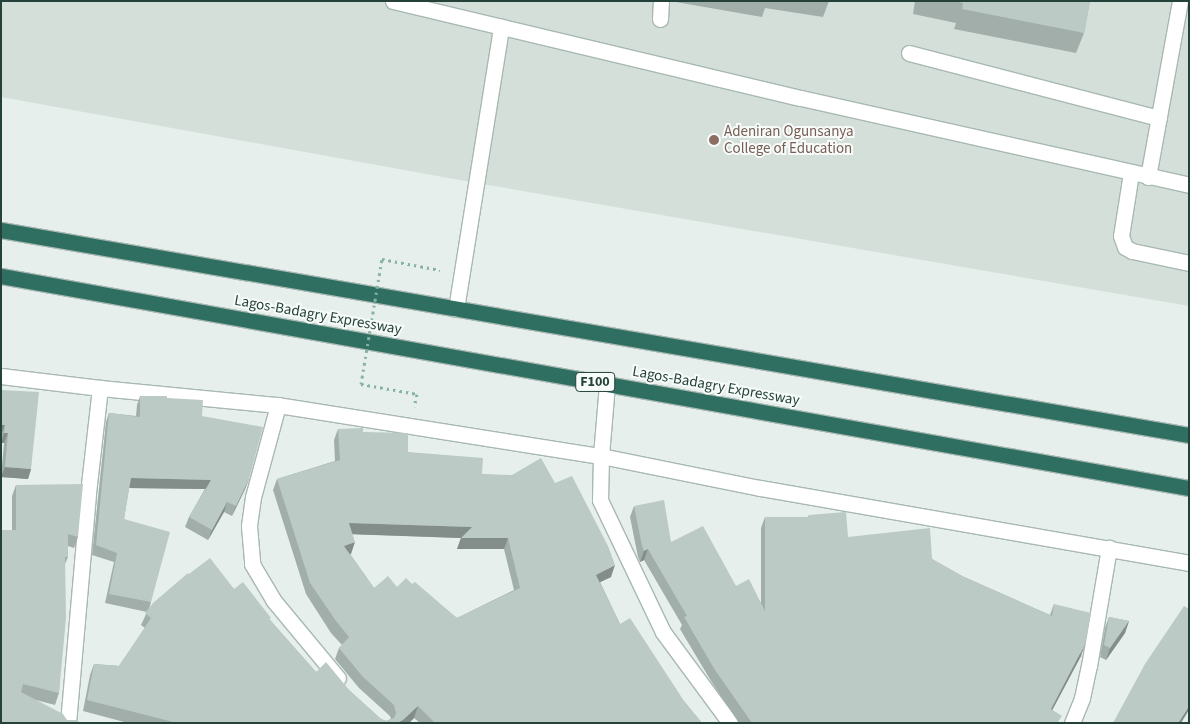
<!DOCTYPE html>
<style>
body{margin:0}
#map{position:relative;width:1190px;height:724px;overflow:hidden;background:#e6efeb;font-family:"Source Sans 3",sans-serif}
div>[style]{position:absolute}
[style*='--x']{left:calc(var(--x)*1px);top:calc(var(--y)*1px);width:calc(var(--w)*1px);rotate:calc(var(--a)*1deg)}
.built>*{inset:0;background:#d4dfda}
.path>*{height:3px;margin-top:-1.5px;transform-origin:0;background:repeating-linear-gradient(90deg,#86b3a5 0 2.5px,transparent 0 6.5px)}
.roads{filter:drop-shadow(1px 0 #a8b8b2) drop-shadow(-1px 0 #a8b8b2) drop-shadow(0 1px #a8b8b2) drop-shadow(0 -1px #a8b8b2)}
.lane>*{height:15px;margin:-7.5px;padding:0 7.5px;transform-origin:7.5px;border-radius:7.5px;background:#fff}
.street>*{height:15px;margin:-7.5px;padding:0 7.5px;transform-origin:7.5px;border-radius:7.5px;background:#fff}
.highway>*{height:15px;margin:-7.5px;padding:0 7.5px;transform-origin:7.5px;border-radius:7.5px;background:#2f6f62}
.path-bridge>*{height:3px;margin-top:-1.5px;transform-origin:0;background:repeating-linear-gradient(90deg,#86b3a5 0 2.5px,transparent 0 6.5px)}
.wall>*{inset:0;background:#a1aea9}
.shaded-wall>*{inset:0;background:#838d89}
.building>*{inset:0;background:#bbcac4}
.dots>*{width:14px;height:14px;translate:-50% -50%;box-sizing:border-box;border:2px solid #f7fbf9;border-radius:50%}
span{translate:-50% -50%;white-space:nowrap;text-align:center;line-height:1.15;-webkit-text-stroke:4px #f7fbf9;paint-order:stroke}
.shield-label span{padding:1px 4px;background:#f7fbf9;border:1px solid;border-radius:4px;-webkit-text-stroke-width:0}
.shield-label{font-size:14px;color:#24423a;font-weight:700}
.education-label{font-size:15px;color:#785e54}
.left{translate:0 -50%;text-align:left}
.street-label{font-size:15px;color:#24423a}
.frame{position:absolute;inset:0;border:2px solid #24423a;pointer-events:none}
</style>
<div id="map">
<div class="built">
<i style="clip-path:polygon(1px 1px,1189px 1px,1189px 306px,476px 183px,1px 97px)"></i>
</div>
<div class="path">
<i style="--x:382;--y:259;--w:59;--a:10.7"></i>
<i style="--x:361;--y:384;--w:57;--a:10.1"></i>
<i style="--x:417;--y:394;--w:13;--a:103"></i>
</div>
<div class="roads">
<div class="lane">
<i style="--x:393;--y:1;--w:419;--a:13.4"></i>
<i style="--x:801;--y:98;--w:398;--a:12.6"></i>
<i style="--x:660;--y:19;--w:18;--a:-87"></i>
<i style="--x:909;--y:53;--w:258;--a:14.6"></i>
<i style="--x:1131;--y:173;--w:64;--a:99"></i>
<i style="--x:1121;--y:236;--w:12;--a:70"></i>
<i style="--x:1125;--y:247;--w:8;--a:30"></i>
<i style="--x:1132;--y:251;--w:58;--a:11.9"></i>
<i style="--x:1148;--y:177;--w:179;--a:-79.7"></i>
<i style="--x:456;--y:309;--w:286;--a:-80.9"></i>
</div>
<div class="street">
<i style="--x:1;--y:376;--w:100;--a:6.9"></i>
<i style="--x:100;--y:388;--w:179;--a:5.5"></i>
<i style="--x:278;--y:405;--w:327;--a:9"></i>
<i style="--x:601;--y:456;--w:162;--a:11.4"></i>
<i style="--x:760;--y:488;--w:436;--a:9.9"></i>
<i style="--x:607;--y:384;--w:72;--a:94.8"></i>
<i style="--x:601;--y:456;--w:44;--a:91.3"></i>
<i style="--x:600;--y:500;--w:146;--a:64.5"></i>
<i style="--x:663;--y:632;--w:113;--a:53.6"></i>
<i style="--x:278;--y:405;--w:95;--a:105.2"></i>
<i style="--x:253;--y:497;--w:29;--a:98"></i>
<i style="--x:249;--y:526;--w:38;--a:85"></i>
<i style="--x:252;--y:564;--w:43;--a:59.3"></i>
<i style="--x:274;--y:601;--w:100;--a:50.3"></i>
<i style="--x:68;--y:723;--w:231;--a:-85"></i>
<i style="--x:88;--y:493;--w:106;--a:-83.5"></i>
<i style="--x:1072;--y:723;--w:27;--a:-68"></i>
<i style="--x:1082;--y:698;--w:33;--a:-78"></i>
<i style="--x:1089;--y:666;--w:120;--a:-80.4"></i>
</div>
<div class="highway">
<i style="--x:1;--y:230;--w:1206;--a:9.79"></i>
<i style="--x:1;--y:276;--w:1207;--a:10.12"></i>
</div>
</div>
<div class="path-bridge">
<i style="--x:361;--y:384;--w:127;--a:-80.5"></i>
</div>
<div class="wall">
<i style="clip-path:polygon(670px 1px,829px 1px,823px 17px,765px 8px,762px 17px)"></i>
<i style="clip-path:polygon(915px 1px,1090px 1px,1084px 33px,1076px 53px,954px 29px,956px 23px,913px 14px)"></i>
<i style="clip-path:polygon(1px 390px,31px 469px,28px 479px,1px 477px,4px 443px,1px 443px)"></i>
<i style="clip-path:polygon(evenodd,140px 396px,167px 398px,202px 416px,249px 479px,245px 489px,232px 516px,224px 512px,208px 540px,185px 527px,189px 517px,205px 489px,129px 488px,124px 519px,151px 602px,149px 609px,189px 574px,234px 589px,270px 620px,316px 672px,350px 691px,381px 719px,386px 721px,391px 719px,390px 716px,359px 688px,335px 659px,339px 648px,342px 645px,331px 633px,306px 594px,273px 490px,277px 479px,335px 461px,334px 440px,338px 429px,363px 432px,408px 452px,482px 474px,555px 483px,611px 577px,600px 582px,620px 624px,702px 723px,420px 723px,414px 718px,409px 723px,128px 723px,83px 711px,90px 675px,94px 664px,119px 666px,145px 628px,141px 625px,147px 612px,105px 603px,114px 562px,92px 555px,106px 422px,109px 413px,136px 416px,137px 405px,140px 396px,352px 534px,461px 538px,457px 549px,504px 549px,514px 590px,457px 618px,412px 584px,397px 587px,374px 588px,350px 554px,351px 554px,352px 534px)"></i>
<i style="clip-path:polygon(16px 485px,78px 537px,74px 548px,68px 546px,68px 557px,65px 564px,59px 693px,55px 705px,36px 700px,67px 720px,1px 723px,12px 530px,12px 496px)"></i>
<i style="clip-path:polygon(634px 506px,671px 542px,761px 603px,761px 528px,765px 517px,808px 517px,809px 515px,848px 537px,932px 559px,962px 576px,1050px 615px,1054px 604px,1081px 656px,1052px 710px,1059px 723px,739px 723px,711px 681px,680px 629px,682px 625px,644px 560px,640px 562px,638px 557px,630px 517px)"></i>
<i style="clip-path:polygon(1109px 617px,1129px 621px,1125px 633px,1106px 660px,1100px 657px,1105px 628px)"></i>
</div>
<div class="shaded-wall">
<i style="clip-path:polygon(1px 425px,5px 425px,1px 435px)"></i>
<i style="clip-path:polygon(4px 433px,8px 433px,4px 443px,1px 443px)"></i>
<i style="clip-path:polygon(5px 467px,31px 469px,28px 479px,1px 477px)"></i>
<i style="clip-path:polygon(131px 478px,211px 480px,207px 489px,128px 488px)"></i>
<i style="clip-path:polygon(249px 479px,245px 489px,232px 516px,236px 506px)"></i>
<i style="clip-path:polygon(227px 502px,224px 512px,208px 540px,212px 530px)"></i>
<i style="clip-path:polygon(349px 523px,472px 527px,508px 538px,504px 549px,457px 549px,461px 538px,345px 534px)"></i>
<i style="clip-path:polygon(355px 542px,351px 554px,340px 557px,344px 546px)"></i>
<i style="clip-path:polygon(648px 549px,644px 560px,640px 562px,644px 551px)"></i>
<i style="clip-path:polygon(615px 565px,611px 577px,592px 586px,596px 575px)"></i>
<i style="clip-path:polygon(1129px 621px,1125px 633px,1106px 660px,1110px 648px)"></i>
<i style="clip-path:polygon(1085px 644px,1081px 656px,1047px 720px,1051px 709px)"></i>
<i style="clip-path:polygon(418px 706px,414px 718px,409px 723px,397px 723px)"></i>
<i style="clip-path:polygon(1189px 706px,1189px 710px,1181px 723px,1178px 723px)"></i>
</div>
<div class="building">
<i style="clip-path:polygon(955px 1px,1090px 1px,1084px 33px,962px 9px,963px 3px)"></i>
<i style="clip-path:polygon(1px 390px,39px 392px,31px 469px,5px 467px,8px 433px,4px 433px,5px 425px,1px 425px)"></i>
<i style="clip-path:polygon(140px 396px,167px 396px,167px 398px,203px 400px,202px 416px,263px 427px,249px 479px,236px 506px,227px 502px,212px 530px,189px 517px,211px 480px,131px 478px,124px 519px,170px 532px,151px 602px,109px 594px,117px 553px,96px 545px,109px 413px,140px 417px)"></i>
<i style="clip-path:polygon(evenodd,363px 428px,363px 432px,408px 433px,408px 452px,483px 458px,482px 474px,512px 475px,541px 458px,555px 483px,572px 476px,608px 546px,615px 565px,596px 575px,620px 624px,630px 618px,686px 704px,702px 723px,435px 723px,418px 706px,403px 720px,397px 723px,177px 723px,87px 700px,94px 664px,119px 666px,151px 618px,145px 613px,153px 603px,188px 573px,189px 574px,210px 558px,234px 589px,243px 582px,271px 618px,269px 619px,316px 672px,326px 662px,350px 691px,381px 719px,386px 721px,394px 718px,396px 713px,394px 705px,363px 677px,339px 648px,349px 637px,336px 621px,310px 583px,277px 479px,340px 460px,338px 429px,363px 428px,349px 523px,472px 527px,461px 538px,508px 538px,520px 588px,457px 618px,415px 582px,412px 584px,406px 578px,397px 587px,388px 576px,374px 588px,344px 546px,355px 542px,349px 523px)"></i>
<i style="clip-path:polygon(83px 484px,78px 537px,68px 534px,68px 557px,65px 557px,66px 618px,59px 693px,23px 684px,21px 692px,63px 714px,67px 720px,76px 720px,81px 723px,1px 723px,1px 530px,16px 530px,16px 485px)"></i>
<i style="clip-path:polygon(664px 500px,671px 542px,703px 526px,736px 586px,749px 579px,765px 611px,765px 517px,809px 517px,809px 515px,846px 512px,848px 537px,930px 528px,932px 559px,962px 576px,1052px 616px,1054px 604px,1091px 613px,1085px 644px,1051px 709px,1062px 716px,1057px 723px,752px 723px,715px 670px,684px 617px,687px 616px,648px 549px,644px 551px,642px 546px,634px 506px)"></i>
<i style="clip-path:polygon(1184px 606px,1189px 609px,1189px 706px,1178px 723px,1113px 723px,1145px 664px)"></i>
<i style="clip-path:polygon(1109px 617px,1129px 621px,1110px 648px,1104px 645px)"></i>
</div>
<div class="dots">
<i style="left:714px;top:140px;background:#8d6e63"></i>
</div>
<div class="shield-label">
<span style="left:595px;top:382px">F100</span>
</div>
<div class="education-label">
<span class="left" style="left:724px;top:140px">Adeniran Ogunsanya<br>College of Education</span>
</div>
<div class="street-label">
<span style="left:318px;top:315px;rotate:10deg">Lagos-Badagry Expressway</span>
<span style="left:716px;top:386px;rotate:10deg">Lagos-Badagry Expressway</span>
</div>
<div class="frame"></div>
</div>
